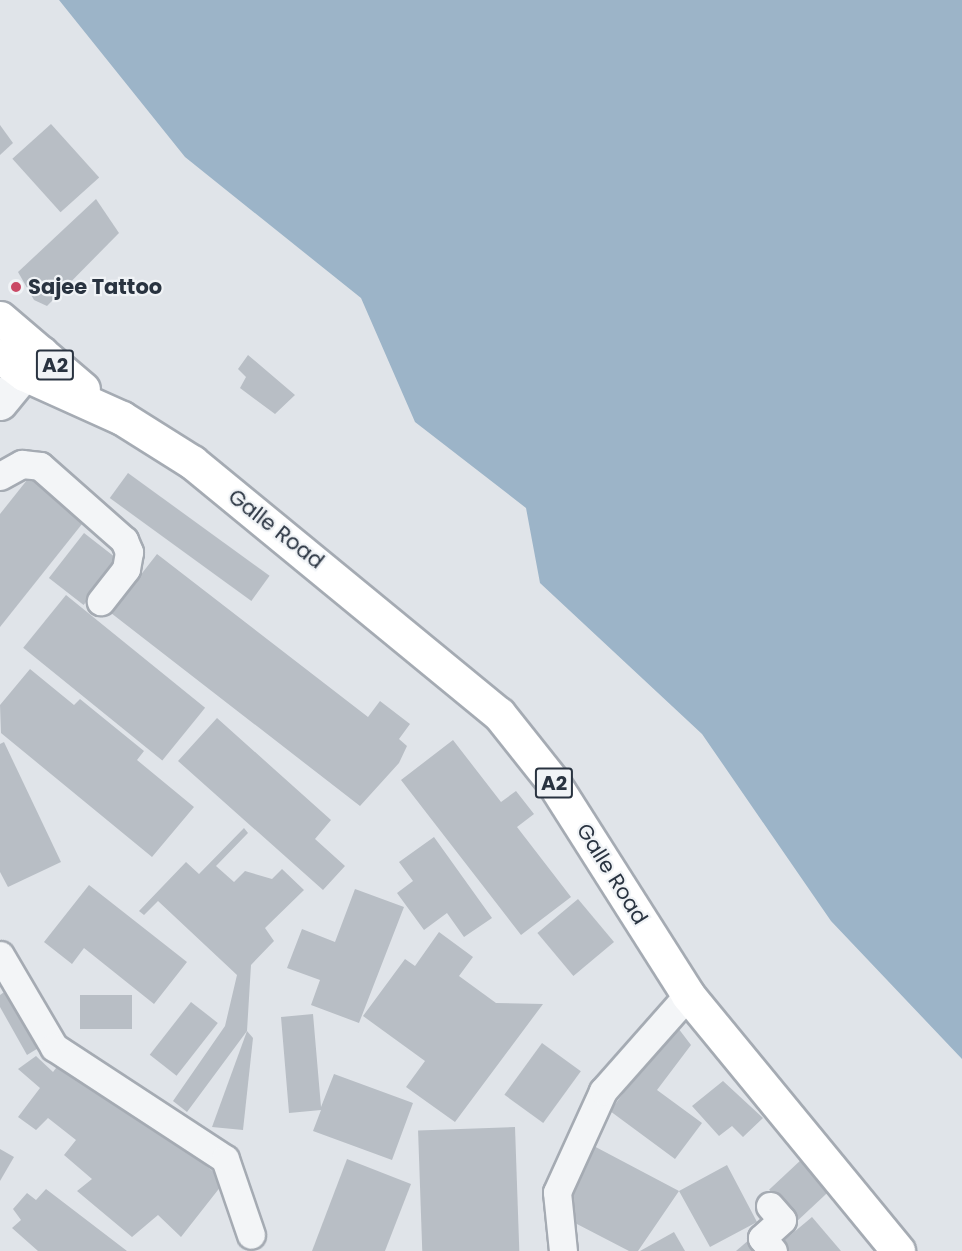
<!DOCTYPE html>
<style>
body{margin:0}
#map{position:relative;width:962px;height:1251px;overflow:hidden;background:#e0e4e9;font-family:Poppins,sans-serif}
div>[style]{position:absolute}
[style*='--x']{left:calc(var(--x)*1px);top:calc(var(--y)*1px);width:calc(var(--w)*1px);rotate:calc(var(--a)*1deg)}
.water>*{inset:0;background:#9cb4c8}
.building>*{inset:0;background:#b8bec5;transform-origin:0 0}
.roads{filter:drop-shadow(2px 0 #a5abb3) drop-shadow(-2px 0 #a5abb3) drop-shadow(0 2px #a5abb3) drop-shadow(0 -2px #a5abb3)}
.minor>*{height:27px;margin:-13.5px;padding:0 13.5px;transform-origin:13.5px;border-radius:13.5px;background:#f3f5f7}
.tertiary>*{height:33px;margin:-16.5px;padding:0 16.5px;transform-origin:16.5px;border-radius:16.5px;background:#f3f5f7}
.trunk>*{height:33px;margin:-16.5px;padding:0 16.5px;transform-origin:16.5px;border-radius:16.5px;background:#fff}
.dots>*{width:16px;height:16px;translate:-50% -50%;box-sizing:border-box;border:3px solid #f0f3f6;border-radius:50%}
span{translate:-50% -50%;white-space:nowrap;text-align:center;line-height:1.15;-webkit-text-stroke:4.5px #f0f3f6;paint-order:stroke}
.shield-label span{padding:2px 4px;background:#f0f3f6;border:2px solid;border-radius:4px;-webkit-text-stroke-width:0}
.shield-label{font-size:20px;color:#293340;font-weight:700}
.poi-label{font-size:21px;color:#293340;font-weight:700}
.left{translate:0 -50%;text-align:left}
.street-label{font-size:21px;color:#293340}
</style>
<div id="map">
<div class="water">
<i style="clip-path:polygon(59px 0,962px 0,962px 1059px,831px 921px,702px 734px,540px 583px,526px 508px,415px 422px,361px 298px,185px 157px)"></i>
</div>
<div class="building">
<i style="left:51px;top:124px;width:72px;height:52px;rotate:48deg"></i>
<i style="clip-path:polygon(0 125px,13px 143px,0 155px)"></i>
<i style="clip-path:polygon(96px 199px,119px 233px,47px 306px,34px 300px,18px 272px)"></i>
<i style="clip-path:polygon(248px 355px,295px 395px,275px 414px,240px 388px,246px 377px,238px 369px)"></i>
<i style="left:128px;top:473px;width:175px;height:31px;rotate:36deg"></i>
<i style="clip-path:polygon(31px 475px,86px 519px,0 627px,0 514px)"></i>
<i style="left:84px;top:533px;width:44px;height:57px;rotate:38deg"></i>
<i style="clip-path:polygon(157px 554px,368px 717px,380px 701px,410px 724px,399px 739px,407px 746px,399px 763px,360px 806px,111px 613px)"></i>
<i style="left:66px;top:595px;width:179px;height:68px;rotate:39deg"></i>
<i style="clip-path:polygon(30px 669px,74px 705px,80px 699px,144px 751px,137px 760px,194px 807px,152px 857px,1px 733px,0 705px)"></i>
<i style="clip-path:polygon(217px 718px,331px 820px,315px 839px,345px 866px,323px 890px,178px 761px)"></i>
<i style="clip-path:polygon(453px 740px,501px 802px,516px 791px,534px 814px,517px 827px,571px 897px,521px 935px,401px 780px)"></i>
<i style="clip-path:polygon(4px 742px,61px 862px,8px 887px,0 872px,0 744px)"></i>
<i style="clip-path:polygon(244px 828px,248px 833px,216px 866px,234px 882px,245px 871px,272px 879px,282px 869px,304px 890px,265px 928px,274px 941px,251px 965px,247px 1031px,187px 1112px,173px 1101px,225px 1026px,237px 975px,158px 901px,144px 915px,139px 911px,186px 862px,199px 874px)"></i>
<i style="clip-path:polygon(434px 837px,492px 918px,464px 937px,447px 913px,424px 930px,397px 893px,413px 881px,399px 862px)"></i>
<i style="clip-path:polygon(89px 885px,187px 962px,154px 1004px,84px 948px,72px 964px,44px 942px)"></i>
<i style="clip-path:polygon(355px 889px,404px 907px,359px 1023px,311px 1005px,320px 980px,287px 968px,302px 929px,335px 942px)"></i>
<i style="left:578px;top:899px;width:56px;height:53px;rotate:50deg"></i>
<i style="clip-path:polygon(439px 932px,473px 957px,459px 976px,496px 1003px,543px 1004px,455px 1122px,406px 1087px,425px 1061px,363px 1016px,405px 959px,415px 966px)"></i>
<i style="clip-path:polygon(27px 976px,58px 1036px,27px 1055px,0 1007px,0 995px)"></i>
<i style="left:132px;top:995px;width:34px;height:52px;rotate:90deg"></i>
<i style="left:191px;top:1002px;width:34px;height:67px;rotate:38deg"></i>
<i style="clip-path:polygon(313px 1014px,321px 1107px,334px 1074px,413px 1103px,392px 1160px,313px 1131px,321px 1110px,289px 1113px,281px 1017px)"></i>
<i style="clip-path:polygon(675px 1024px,691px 1045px,657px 1090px,702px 1123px,675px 1159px,610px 1111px)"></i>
<i style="clip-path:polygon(247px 1031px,253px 1038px,243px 1130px,212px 1127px)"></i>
<i style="left:542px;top:1043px;width:48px;height:64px;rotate:36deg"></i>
<i style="clip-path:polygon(67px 1054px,225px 1181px,181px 1237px,158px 1215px,132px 1237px,77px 1191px,92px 1179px,64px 1155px,76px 1140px,48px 1118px,36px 1130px,18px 1117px,40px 1088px,18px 1069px,36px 1056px,53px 1072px)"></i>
<i style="clip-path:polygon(723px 1081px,763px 1118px,743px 1137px,732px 1126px,719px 1136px,692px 1106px)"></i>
<i style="left:515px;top:1127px;width:124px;height:97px;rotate:88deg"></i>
<i style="clip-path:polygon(590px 1144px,679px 1191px,727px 1165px,757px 1222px,710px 1247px,679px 1191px,638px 1251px,629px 1251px,575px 1223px,567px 1190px)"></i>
<i style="clip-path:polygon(0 1149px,14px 1157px,0 1181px)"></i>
<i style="clip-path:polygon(347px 1159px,411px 1184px,385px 1251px,312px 1251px)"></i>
<i style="left:802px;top:1159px;width:42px;height:45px;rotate:47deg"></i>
<i style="clip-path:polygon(46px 1189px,127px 1251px,38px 1251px,12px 1228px,21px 1220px,13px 1209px,27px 1193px,36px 1200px)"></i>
<i style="clip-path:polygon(812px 1217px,841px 1251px,788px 1251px,781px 1243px)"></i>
<i style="clip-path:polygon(674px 1232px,685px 1251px,640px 1251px)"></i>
<i style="clip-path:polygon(750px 1239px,759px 1251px,736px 1251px)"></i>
</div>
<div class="roads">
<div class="minor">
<i style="--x:0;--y:476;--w:25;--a:-29"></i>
<i style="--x:22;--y:464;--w:18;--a:6"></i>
<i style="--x:40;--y:466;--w:112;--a:41.4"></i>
<i style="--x:124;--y:540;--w:13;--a:67"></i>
<i style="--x:129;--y:552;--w:17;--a:100"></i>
<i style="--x:126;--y:569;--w:41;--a:128"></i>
<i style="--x:0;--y:955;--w:107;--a:59.6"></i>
<i style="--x:54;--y:1047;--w:204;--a:33.2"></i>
<i style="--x:225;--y:1159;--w:80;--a:71.1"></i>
<i style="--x:770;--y:1206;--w:18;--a:49"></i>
<i style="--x:782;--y:1220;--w:27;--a:138"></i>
<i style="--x:762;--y:1238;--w:17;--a:50"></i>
<i style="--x:563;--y:1251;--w:59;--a:-95.8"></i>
<i style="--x:557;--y:1192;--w:111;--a:-65.5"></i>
<i style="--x:603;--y:1091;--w:128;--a:-48.5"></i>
</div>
<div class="tertiary">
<i style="--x:0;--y:403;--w:65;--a:-50.6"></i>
</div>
<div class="trunk">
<i style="--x:0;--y:318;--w:109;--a:40.5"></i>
<i style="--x:0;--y:356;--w:30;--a:37"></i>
<i style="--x:24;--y:374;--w:107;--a:24.2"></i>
<i style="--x:122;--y:418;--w:83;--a:32.2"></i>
<i style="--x:192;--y:462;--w:397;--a:39.4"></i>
<i style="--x:499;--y:714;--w:87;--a:51.5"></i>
<i style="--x:553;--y:782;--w:252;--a:57.6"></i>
<i style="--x:688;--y:995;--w:331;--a:50.6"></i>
</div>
</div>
<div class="dots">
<i style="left:16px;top:287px;background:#ca4965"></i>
</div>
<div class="shield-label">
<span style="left:55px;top:365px">A2</span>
<span style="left:554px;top:783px">A2</span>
</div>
<div class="poi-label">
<span class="left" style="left:28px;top:287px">Sajee Tattoo</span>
</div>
<div class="street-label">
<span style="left:276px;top:529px;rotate:38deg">Galle Road</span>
<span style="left:612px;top:874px;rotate:58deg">Galle Road</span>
</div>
</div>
